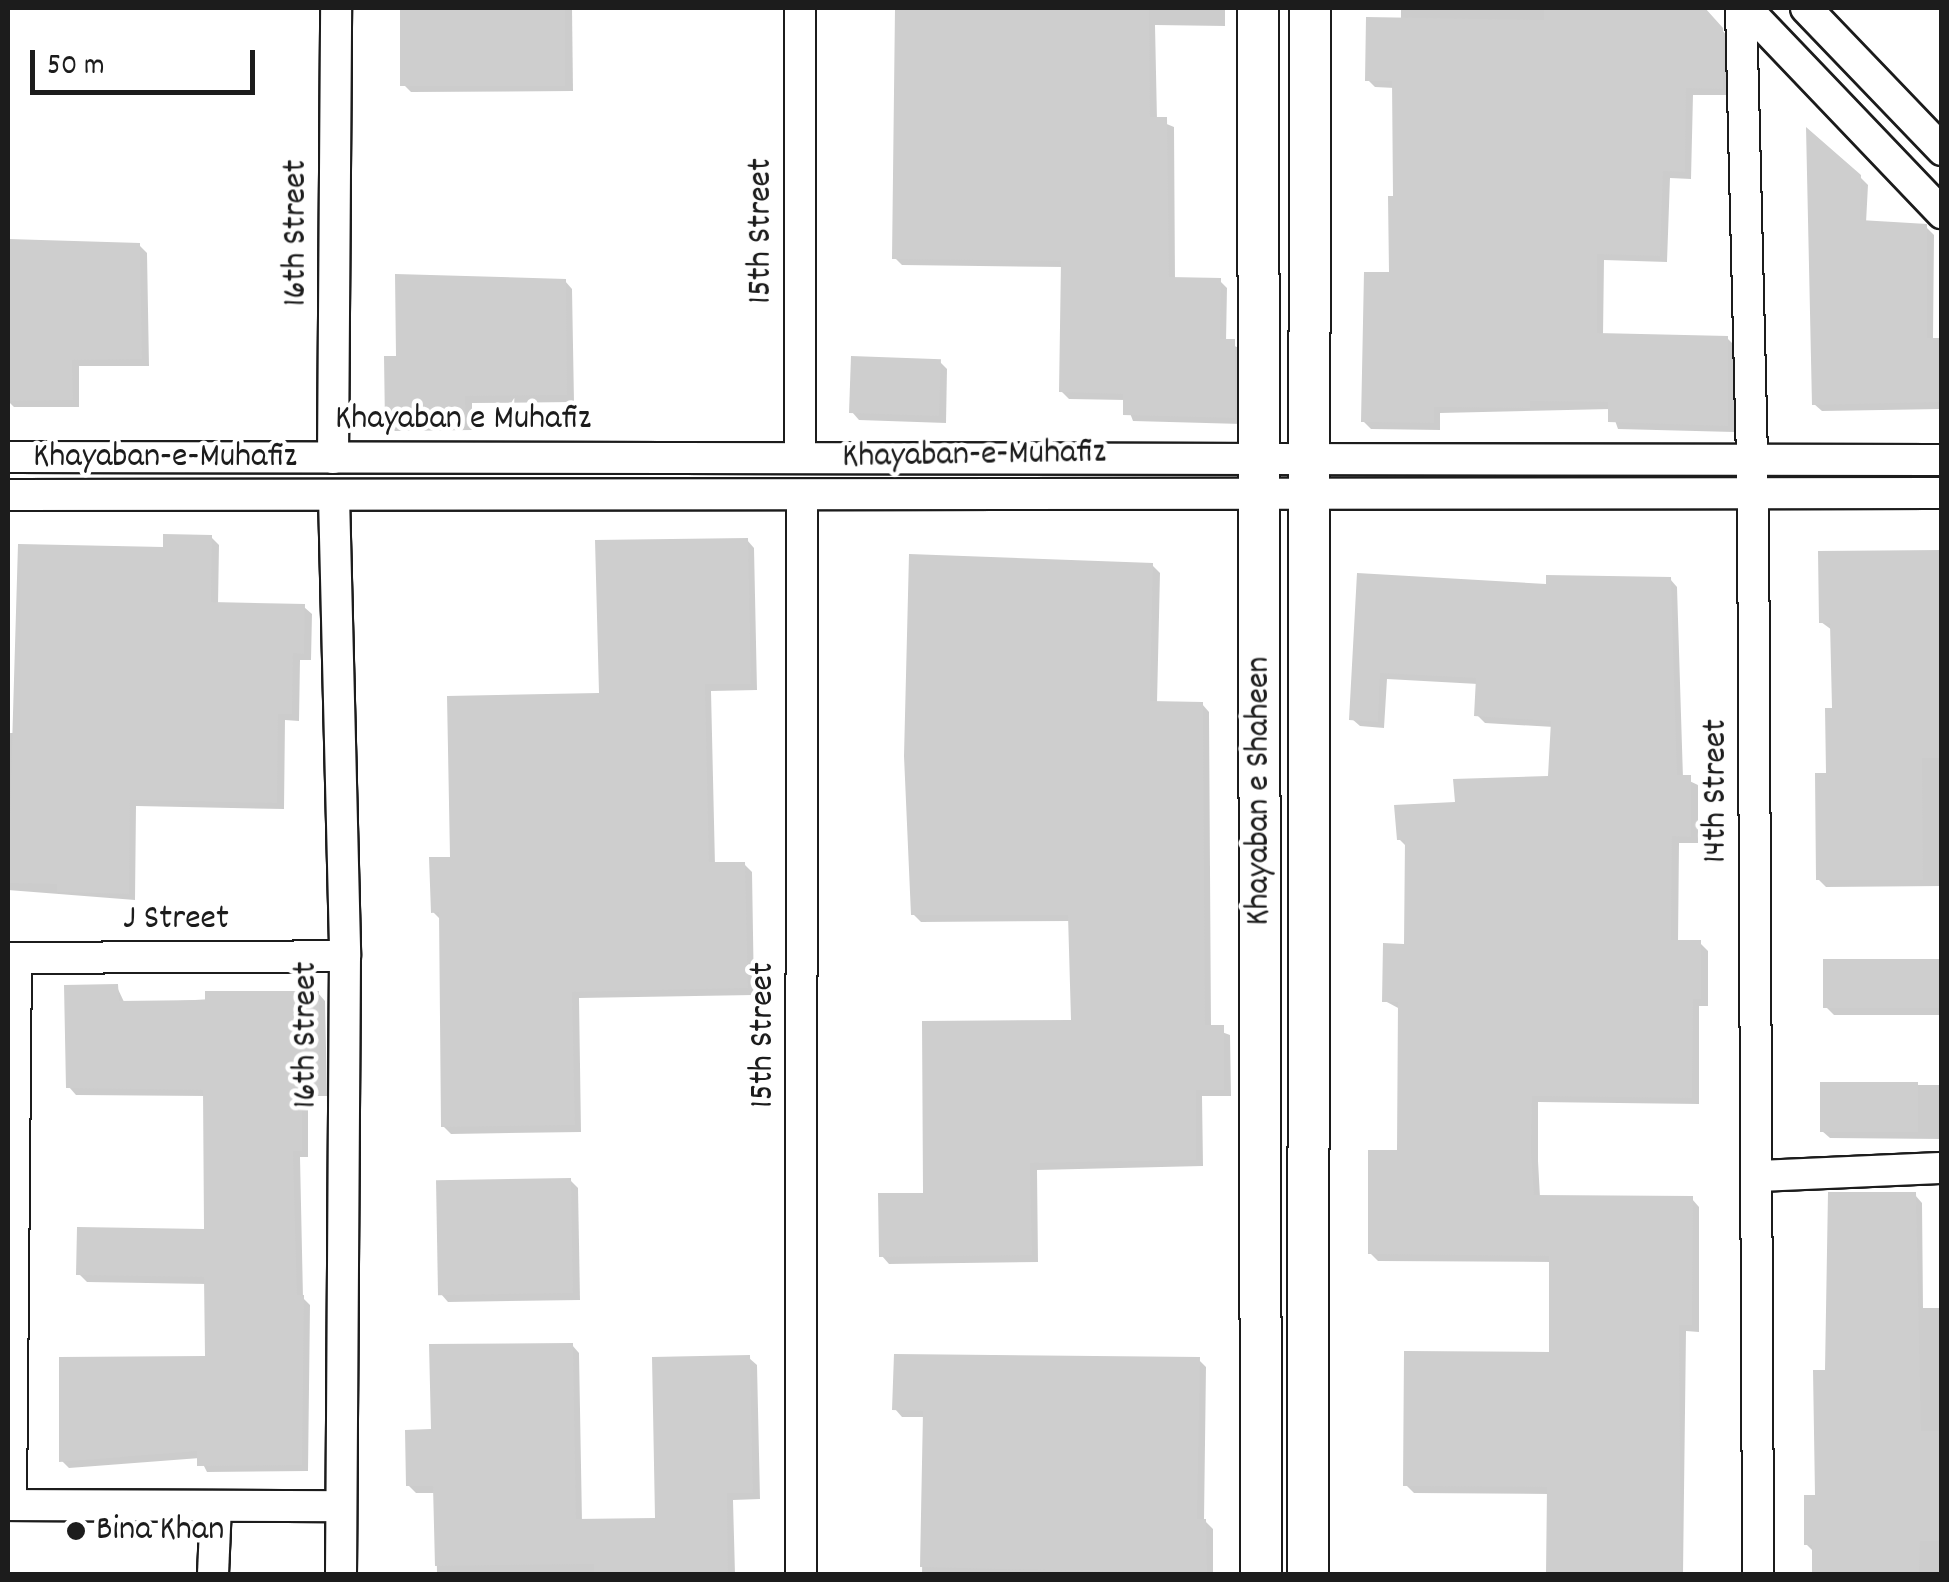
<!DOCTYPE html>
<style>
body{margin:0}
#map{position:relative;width:1949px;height:1582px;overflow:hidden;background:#fff;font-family:Dekko,sans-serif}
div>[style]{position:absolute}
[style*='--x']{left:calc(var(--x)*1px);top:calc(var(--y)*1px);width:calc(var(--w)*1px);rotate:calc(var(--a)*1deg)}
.shadow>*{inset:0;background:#0003}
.building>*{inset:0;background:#cecece;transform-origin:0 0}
.roads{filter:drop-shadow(2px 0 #1c1c1c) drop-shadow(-2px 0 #1c1c1c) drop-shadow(0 2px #1c1c1c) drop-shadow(0 -2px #1c1c1c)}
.minor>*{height:30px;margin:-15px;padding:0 15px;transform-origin:15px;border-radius:15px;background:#fff}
.major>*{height:40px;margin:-20px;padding:0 20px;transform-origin:20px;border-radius:20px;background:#fff}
.dots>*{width:28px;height:28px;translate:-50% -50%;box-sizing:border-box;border:5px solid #fff;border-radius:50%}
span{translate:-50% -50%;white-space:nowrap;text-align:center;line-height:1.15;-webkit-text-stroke:9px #fff;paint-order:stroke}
.street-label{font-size:35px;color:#1c1c1c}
.poi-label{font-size:35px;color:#1c1c1c}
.left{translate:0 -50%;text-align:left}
.frame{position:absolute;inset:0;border:10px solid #1c1c1c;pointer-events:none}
.scale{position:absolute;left:30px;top:50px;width:225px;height:45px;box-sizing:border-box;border:5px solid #1c1c1c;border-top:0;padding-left:12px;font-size:30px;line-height:35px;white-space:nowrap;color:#1c1c1c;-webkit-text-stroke:8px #fff;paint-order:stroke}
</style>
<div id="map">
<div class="shadow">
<i style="clip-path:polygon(403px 8px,572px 8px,573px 91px,411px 92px,404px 85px)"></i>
<i style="clip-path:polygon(896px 8px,1225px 8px,1225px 26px,1155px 25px,1157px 120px,1174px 127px,1175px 280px,1220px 281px,1227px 288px,1226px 342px,1241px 349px,1242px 424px,1133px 421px,1125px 400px,1069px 399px,1061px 391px,1063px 267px,902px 265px,895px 258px)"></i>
<i style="clip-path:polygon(1401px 8px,1703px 8px,1729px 38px,1730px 95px,1693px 95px,1691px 179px,1670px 178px,1667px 262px,1604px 260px,1603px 335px,1727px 338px,1735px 346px,1734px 432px,1618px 429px,1611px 409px,1440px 413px,1440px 430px,1371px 429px,1363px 421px,1392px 275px,1396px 198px,1395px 88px,1375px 87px,1368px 80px,1401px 20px)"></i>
<i style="clip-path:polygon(1860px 177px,1868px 185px,1866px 223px,1926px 227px,1934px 235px,1933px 340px,1942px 340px,1942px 409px,1822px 411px,1814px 404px)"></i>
<i style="clip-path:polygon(8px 242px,139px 245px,147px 253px,149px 366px,79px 366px,79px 407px,14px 407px,8px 401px)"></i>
<i style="clip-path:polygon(565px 281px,572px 289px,574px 402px,472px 403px,472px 430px,395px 431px,388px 424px)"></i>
<i style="clip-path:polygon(940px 362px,947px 369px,946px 423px,859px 420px,852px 412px)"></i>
<i style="clip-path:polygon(211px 537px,219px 545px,218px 605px,304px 607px,312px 614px,311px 660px,300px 660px,299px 721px,285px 720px,284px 809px,136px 806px,135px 900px,8px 890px,8px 733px,18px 733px,165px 549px)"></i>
<i style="clip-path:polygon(747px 540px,754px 548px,757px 690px,711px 691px,715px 865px,744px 864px,752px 872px,754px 995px,579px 998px,581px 1132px,451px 1134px,443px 1126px,441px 920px,433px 912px,453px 859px)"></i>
<i style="clip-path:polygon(1942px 553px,1942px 886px,1826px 887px,1818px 879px,1834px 710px,1832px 630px,1821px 622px)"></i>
<i style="clip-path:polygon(1152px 565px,1160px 573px,1157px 703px,1202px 704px,1209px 712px,1211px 1028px,1230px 1035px,1231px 1096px,1202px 1096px,1203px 1166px,1037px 1170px,1038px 1262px,889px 1264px,882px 1256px,926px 1195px,1074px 1023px,1071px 921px,921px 922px,913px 914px)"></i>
<i style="clip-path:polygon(1359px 576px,1548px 587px,1670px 579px,1677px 587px,1683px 778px,1698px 785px,1698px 843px,1679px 843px,1678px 943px,1700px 943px,1708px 951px,1708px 1006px,1699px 1006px,1699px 1104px,1538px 1102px,1538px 1161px,1540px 1197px,1692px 1199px,1699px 1207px,1699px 1332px,1686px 1331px,1683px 1574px,1415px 1574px,1549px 1572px,1550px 1494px,1414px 1493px,1406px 1485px,1551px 1355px,1552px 1262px,1378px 1261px,1370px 1253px,1400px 1152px,1400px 1009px,1385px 1001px,1407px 946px,1407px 847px,1399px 839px,1457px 804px,1550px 778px,1554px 727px,1485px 723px,1477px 715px,1478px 684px,1387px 679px,1384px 728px,1360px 726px,1352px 719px)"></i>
<i style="clip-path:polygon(1942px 961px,1942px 1015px,1834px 1015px,1826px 1007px)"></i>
<i style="clip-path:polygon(117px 987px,125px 1004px,318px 993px,325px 1001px,327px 1096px,308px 1096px,308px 1157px,300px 1157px,303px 1298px,310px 1305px,308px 1471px,207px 1472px,200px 1458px,69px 1468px,62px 1461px,207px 1358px,207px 1284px,87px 1282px,79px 1274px,206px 1232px,206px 1096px,76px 1095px,69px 1087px)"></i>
<i style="clip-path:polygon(1822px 1085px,1942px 1085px,1942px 1139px,1830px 1138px,1822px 1131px)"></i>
<i style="clip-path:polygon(570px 1180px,578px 1188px,580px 1300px,448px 1302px,441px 1294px)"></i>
<i style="clip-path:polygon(1915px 1195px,1922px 1203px,1923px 1308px,1942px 1308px,1942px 1574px,1814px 1574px,1814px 1552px,1806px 1544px,1817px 1498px,1827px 1373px)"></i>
<i style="clip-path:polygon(572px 1345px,579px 1353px,582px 1522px,658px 1521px,749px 1358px,757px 1365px,760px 1499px,733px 1500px,735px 1574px,437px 1574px,436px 1493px,416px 1493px,408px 1485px,434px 1432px)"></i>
<i style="clip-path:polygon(1199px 1360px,1206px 1367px,1204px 1520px,1213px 1529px,1213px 1574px,922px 1574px,925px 1417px,902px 1417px,895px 1409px)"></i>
</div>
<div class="building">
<i style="left:400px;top:8px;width:165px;height:78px"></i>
<i style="clip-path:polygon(895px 8px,1149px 8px,1150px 117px,1167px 117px,1169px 277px,1221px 278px,1220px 339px,1235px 339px,1235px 418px,1123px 415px,1123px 394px,1059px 392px,1061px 261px,892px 259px)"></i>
<i style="clip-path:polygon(1544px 8px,1705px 8px,1723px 28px,1723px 89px,1686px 88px,1685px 172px,1663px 171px,1660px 256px,1597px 254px,1597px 333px,1728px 336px,1728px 426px,1608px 422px,1608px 402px,1530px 401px,1530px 408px,1434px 407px,1434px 423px,1361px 422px,1364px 272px,1389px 272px,1388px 196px,1393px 196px,1392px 81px,1365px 81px,1366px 17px,1544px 20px)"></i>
<i style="clip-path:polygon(1806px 127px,1861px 175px,1860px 220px,1927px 224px,1927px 338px,1942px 338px,1942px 402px,1812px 405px)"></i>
<i style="clip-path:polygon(8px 239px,140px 243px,142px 359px,72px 360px,73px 400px,8px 401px)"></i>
<i style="clip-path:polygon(395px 274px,566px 279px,567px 395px,465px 396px,466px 424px,385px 425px,384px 356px,396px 356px)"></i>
<i style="left:851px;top:356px;width:90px;height:57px;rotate:2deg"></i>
<i style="clip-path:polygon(163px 534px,212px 535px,211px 602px,305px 604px,304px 654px,293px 653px,292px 714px,278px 714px,277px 803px,130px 800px,129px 894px,57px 892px,57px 884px,8px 883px,18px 544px,163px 547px)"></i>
<i style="clip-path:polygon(748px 538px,751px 684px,705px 684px,709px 862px,745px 862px,748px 988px,572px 992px,575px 1125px,441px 1127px,439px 912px,431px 913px,429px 857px,450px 857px,447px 696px,599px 693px,595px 540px)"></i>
<i style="clip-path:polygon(1942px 550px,1942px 758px,1922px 758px,1923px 880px,1816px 880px,1815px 773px,1826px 773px,1825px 708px,1832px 708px,1830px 623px,1819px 623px,1818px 551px)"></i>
<i style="clip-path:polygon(909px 554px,1153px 563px,1150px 701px,1203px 702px,1205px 1025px,1224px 1025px,1224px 1090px,1196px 1090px,1196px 1160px,1030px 1163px,1032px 1255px,879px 1257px,878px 1193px,923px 1193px,922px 1021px,1071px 1020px,1068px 915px,911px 915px,904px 756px)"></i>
<i style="clip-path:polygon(1357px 573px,1546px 584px,1546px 575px,1671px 577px,1677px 775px,1691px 775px,1691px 837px,1672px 836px,1671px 940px,1701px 940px,1701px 999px,1693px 999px,1692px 1098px,1532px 1096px,1531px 1151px,1534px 1195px,1693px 1196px,1692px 1325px,1679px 1325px,1681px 1574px,1546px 1574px,1547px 1487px,1403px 1486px,1404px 1351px,1549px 1352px,1549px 1256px,1368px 1254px,1368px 1150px,1397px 1150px,1398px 1002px,1382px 1002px,1383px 943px,1404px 944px,1405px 840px,1397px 840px,1394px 805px,1455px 802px,1453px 779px,1548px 776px,1551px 721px,1474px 716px,1476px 678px,1380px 673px,1378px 722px,1349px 720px)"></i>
<i style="left:1823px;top:959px;width:119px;height:49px"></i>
<i style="clip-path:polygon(118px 984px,119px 1001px,205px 1000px,205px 991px,319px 991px,320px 1089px,302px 1089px,302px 1151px,293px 1151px,297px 1295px,304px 1295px,302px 1465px,197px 1466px,197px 1451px,59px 1462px,59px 1357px,205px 1356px,204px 1277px,76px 1275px,77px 1227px,204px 1229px,203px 1090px,66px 1088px,64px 985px)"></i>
<i style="left:1820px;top:1082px;width:98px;height:50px"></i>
<i style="left:571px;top:1178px;width:115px;height:135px;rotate:89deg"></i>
<i style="clip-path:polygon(1828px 1192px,1916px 1192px,1921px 1431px,1942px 1431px,1942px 1541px,1920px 1541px,1919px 1574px,1812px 1574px,1812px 1545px,1804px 1545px,1804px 1495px,1815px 1495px,1813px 1370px,1825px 1370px)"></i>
<i style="clip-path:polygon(573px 1343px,576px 1519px,655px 1518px,652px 1357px,750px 1355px,753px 1493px,727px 1493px,728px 1574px,594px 1574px,594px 1564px,435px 1566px,433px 1486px,406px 1486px,405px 1430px,431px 1429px,429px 1344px)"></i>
<i style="clip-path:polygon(894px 1354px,1200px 1357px,1197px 1519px,1206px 1519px,1207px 1574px,920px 1567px,923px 1411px,892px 1410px)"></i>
</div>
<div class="roads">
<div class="minor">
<i style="--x:800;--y:8;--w:447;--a:90"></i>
<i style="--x:1741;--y:8;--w:485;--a:88.6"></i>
<i style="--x:1753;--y:493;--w:1081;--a:89.73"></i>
<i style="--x:1746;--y:8;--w:284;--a:46.3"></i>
<i style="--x:1806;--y:8;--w:197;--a:46.2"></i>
<i style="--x:8;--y:457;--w:1934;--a:0.09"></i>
<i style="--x:333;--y:458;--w:450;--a:-89.6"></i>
<i style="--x:8;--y:495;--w:1934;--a:-0.06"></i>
<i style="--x:334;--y:496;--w:460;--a:88.6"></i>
<i style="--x:345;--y:956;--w:618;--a:90.37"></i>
<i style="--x:8;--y:958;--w:337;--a:-0.3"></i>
<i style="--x:1757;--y:1176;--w:185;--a:-2.5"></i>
<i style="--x:8;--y:1505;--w:332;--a:0.2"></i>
<i style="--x:11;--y:1505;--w:547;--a:-89.48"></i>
<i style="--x:213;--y:1574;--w:68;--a:-87.5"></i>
<i style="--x:801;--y:1574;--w:1078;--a:-89.95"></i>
</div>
<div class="major">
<i style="--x:1258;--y:8;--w:1566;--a:89.89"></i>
<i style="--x:1308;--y:1574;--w:1566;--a:-89.93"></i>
</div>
</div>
<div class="dots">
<i style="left:76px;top:1531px;background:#1c1c1c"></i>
</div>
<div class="street-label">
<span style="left:762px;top:231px;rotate:-90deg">15th Street</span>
<span style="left:297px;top:233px;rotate:-90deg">16th Street</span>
<span style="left:463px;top:420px">Khayaban e Muhafiz</span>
<span style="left:974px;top:456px;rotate:-1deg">Khayaban-e-Muhafiz</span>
<span style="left:165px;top:458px">Khayaban-e-Muhafiz</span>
<span style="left:1260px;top:791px;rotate:-90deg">Khayaban e Shaheen</span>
<span style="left:1717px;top:791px;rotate:-90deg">14th Street</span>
<span style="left:176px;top:920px">J Street</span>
<span style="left:307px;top:1035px;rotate:-90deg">16th Street</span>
<span style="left:764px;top:1035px;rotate:-90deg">15th Street</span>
</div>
<div class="poi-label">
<span class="left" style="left:96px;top:1531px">Bina Khan</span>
</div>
<div class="frame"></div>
<div class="scale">50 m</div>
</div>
